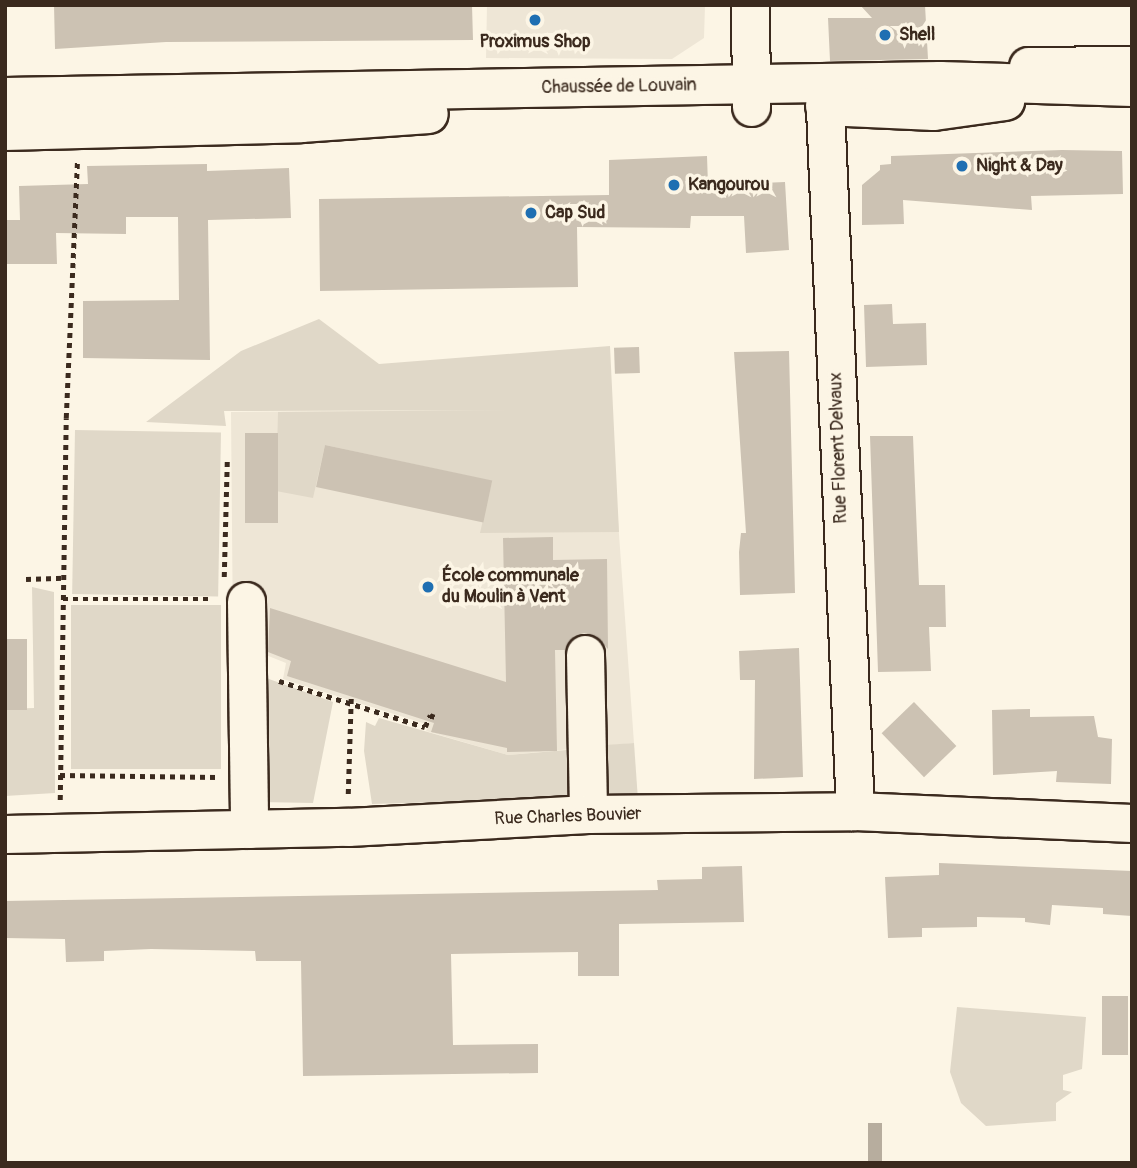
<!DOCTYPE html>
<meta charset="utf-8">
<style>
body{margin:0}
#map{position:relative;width:1137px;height:1168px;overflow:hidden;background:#fcf5e5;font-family:Pangolin,sans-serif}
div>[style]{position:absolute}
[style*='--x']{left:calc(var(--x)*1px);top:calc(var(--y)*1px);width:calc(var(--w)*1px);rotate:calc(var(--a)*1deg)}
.built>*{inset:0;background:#eee6d6}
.green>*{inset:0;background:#e0d8c8;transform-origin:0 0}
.water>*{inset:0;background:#b7ad9e;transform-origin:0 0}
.building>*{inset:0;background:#ccc2b3;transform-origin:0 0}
.path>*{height:4.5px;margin-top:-2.25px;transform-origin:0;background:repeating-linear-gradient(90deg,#3b2a1e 0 5px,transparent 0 10px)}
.roads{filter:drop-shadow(2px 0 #3b2a1e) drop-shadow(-2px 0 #3b2a1e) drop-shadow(0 2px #3b2a1e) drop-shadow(0 -2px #3b2a1e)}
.minor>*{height:37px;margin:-18.5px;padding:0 18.5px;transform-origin:18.5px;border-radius:18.5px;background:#fcf5e5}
.major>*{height:38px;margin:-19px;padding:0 19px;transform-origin:19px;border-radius:19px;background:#fcf5e5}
.dots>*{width:19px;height:19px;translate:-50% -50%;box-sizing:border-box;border:4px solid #fcf5e5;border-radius:50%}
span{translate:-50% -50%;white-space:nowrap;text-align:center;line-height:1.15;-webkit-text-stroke:7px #fcf5e5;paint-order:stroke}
.poi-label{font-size:18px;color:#3b2a1e;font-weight:700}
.left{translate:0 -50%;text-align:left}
.street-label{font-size:18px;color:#3b2a1e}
.frame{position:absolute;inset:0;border:7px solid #3b2a1e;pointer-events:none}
</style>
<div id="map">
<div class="built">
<i style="clip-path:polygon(487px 5px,705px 5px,704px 38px,672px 59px,486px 58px)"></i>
<i style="clip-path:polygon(610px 409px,634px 743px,508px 755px,426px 731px,429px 725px,283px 679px,286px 663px,233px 642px,231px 412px)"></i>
</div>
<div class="green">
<i style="clip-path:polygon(319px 319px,379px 364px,610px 346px,619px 532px,480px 533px,492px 481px,325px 445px,313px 498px,276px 491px,278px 412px,521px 410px,224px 411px,226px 426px,146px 422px,241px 351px)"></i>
<i style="left:75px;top:430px;width:146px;height:164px;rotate:1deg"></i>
<i style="clip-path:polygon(32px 587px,54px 592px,55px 793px,5px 796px,5px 709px,34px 708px)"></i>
<i style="left:221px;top:605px;width:164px;height:150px;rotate:90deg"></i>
<i style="clip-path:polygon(255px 674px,333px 702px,313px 803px,261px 802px)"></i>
<i style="clip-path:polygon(379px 718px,508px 755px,578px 749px,578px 798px,372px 804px,364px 751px,366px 722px,375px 726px)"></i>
<i style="left:634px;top:743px;width:53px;height:40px;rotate:86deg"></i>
<i style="clip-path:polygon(957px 1007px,1086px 1017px,1082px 1069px,1063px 1075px,1063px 1090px,1072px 1092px,1056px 1103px,1056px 1121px,986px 1126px,961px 1103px,950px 1072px)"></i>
</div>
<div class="water">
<i style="left:868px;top:1123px;width:14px;height:40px"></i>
</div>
<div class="building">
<i style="clip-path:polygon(54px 5px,472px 5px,473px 40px,166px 42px,55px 49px)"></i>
<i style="clip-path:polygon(860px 5px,925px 5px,928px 59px,830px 61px,828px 18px,872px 18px)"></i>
<i style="clip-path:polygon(1062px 150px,1122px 151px,1123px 194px,1031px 196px,1032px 210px,903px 200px,904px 224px,862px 225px,862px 185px,880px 170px,880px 165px,891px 164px,891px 156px)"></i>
<i style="clip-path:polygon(707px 156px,708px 185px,785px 182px,789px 250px,746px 253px,744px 216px,691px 216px,690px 228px,577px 227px,578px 287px,320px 291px,319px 199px,609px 195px,609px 160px)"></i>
<i style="clip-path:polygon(207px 164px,207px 171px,289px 168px,291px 218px,208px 220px,210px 360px,83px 358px,83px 301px,179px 300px,178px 217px,126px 217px,126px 234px,56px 233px,57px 264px,5px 264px,5px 220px,20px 220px,19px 186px,88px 184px,87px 166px)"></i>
<i style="clip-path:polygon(892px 304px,893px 324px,926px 323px,927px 365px,866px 367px,864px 305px)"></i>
<i style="left:639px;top:347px;width:26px;height:25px;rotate:88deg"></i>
<i style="clip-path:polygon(789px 351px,795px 593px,740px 595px,739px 552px,741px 533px,746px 533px,734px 352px)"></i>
<i style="left:245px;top:433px;width:33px;height:90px"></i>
<i style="clip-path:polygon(870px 436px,913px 436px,919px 585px,945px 585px,946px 627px,929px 627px,931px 671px,878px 672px)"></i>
<i style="left:325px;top:445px;width:171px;height:43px;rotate:12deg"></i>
<i style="clip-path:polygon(553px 537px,553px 560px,607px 559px,608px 649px,596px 636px,584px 633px,574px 636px,565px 650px,555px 650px,557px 751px,507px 752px,507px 748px,431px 732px,434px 723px,287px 676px,291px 661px,268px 652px,270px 608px,506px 682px,503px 538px)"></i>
<i style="left:5px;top:639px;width:22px;height:71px"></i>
<i style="clip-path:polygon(799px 648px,803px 777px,754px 779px,755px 680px,740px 680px,739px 651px)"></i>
<i style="left:914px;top:702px;width:61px;height:45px;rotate:46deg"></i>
<i style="clip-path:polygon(1030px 709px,1030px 717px,1094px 716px,1098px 737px,1112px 739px,1111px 784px,1056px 782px,1057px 771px,993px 775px,992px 710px)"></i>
<i style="clip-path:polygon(939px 863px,1132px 871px,1132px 916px,1103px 914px,1103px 908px,1052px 905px,1050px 925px,1025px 922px,1025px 918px,977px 917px,977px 927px,922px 928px,922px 937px,888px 938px,885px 877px,939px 875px)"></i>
<i style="clip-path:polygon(742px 866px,744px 922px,619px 924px,619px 976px,578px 976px,578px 952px,451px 954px,453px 1045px,538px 1044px,538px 1073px,303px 1076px,301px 961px,256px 961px,255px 951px,151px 949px,104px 951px,104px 961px,66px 962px,65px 939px,5px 938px,5px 901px,658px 890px,657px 880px,702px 879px,702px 867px)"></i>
<i style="left:1102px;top:996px;width:26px;height:59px"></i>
</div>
<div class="path">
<i style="--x:224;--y:577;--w:117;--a:-88.5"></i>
<i style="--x:26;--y:579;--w:38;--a:-2"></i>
<i style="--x:63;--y:599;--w:150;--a:0"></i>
<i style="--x:279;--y:681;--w:153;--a:17.5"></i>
<i style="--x:425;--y:727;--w:13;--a:-67"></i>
<i style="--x:430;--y:715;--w:5;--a:22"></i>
<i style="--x:60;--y:775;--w:157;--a:0.7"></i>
<i style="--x:348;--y:794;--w:97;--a:-88.2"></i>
<i style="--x:60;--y:800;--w:382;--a:-89.1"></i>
<i style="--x:66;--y:418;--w:256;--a:-87.5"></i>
</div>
<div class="roads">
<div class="minor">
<i style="--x:750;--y:5;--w:102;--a:89.4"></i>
<i style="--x:1028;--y:66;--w:104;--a:-0.6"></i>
<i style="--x:824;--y:84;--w:728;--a:87.56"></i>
<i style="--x:246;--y:601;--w:228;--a:89.2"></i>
<i style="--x:585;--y:654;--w:160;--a:88.9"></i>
<i style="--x:5;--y:834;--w:343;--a:-1.2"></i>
<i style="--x:348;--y:827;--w:240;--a:-3.1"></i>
<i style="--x:588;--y:814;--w:267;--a:-0.6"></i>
<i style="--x:855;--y:811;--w:277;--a:2.5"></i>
</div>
<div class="major">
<i style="--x:5;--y:97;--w:935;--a:-0.98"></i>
<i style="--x:940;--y:81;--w:192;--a:1.8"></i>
<i style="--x:825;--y:106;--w:109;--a:2.6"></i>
<i style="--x:934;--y:111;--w:72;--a:-8"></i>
<i style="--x:5;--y:131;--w:296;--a:-1.5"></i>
<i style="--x:301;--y:123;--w:128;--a:-4"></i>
</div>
</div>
<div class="dots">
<i style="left:535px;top:20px;background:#1f6fb2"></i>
<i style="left:885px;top:35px;background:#1f6fb2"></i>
<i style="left:962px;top:166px;background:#1f6fb2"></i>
<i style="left:674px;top:185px;background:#1f6fb2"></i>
<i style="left:531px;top:213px;background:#1f6fb2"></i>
<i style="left:428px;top:587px;background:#1f6fb2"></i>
</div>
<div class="poi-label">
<span class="left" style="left:899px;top:35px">Shell</span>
<span style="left:535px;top:42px">Proximus Shop</span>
<span class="left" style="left:976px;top:166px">Night &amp; Day</span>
<span class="left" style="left:688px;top:185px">Kangourou</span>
<span class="left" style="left:545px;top:213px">Cap Sud</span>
<span class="left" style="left:442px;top:587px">École communale<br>du Moulin à Vent</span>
</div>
<div class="street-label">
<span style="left:619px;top:87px;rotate:-1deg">Chaussée de Louvain</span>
<span style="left:839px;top:448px;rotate:-92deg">Rue Florent Delvaux</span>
<span style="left:568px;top:817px;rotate:-2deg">Rue Charles Bouvier</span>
</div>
<div class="frame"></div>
</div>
